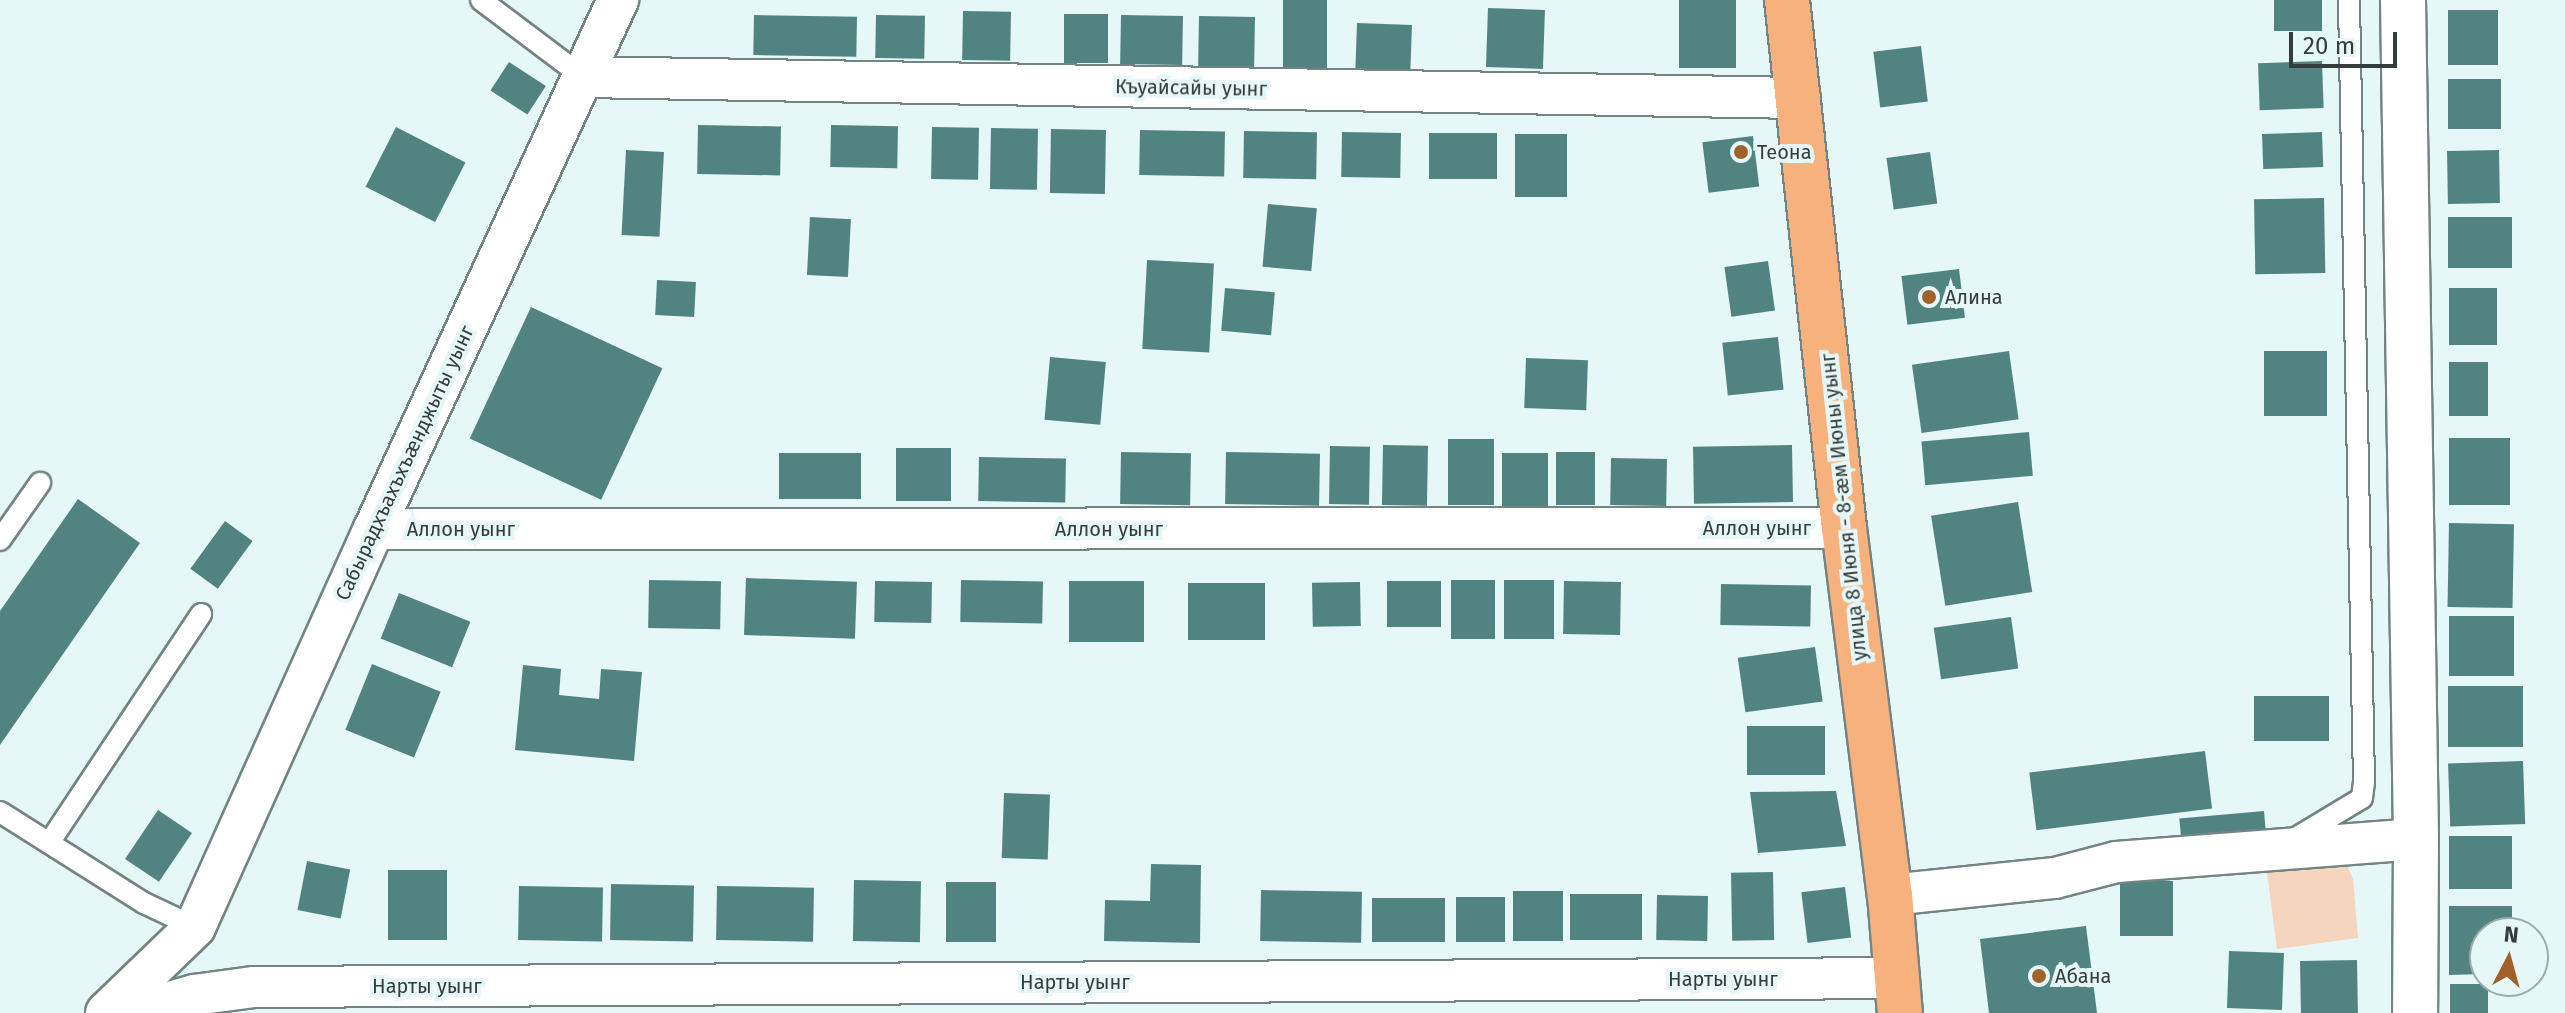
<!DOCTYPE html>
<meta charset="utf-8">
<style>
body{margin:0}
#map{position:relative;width:2565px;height:1013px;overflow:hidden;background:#e5f7f6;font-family:"Fira Sans",sans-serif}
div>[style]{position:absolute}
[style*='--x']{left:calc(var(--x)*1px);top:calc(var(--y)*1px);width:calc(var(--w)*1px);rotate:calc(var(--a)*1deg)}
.green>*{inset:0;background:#f5d5be}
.building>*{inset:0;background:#518481;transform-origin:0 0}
.roads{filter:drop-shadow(2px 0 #738483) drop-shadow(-2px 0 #738483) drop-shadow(0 2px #738483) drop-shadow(0 -2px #738483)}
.lane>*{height:20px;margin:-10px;padding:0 10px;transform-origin:10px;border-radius:10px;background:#fff}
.street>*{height:40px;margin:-20px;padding:0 20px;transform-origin:20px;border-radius:20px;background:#fff}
.secondary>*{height:44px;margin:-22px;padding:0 22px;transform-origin:22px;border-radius:22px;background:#fff}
.highway>*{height:44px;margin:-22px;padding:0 22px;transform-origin:22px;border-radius:22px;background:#f6b17d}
.dots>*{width:22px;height:22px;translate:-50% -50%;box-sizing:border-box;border:4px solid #e5f7f6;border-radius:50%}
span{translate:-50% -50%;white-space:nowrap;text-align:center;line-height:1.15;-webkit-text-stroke:8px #e5f7f6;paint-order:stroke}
.street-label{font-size:20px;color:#353c3c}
.poi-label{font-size:20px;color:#353c3c}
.left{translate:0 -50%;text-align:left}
.north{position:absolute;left:2469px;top:917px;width:80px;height:80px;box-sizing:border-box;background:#e5f7f6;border:2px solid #9facac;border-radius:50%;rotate:6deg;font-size:22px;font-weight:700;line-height:32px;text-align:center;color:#353c3c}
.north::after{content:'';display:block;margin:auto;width:28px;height:36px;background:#a1612a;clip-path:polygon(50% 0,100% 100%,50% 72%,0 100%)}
.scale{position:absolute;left:2289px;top:32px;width:108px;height:36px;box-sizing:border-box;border:4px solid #353c3c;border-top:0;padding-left:10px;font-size:24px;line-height:28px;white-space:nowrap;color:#353c3c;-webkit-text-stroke:6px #e5f7f6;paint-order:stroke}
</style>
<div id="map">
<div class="green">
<i style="clip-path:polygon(2346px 863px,2353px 879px,2358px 938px,2277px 949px,2266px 865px)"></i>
</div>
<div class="building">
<i style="left:1283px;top:0;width:44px;height:68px"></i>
<i style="left:1679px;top:0;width:57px;height:68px"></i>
<i style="left:2274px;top:0;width:48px;height:31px"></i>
<i style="left:1488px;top:8px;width:57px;height:59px;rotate:2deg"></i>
<i style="left:2448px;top:10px;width:50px;height:55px"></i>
<i style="left:963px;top:11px;width:48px;height:49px;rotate:1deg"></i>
<i style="left:1064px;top:14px;width:44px;height:49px"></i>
<i style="left:754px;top:15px;width:103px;height:40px;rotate:1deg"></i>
<i style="left:876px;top:15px;width:49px;height:43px;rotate:1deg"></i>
<i style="left:1121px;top:15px;width:62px;height:49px;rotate:1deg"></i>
<i style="left:1199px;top:16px;width:56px;height:50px;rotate:1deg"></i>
<i style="left:1357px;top:23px;width:55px;height:48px;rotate:2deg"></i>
<i style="left:1921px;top:46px;width:56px;height:48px;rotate:83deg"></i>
<i style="left:2322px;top:61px;width:47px;height:64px;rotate:88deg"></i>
<i style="left:509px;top:62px;width:44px;height:34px;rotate:33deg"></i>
<i style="left:2448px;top:79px;width:53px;height:50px"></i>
<i style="left:698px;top:125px;width:83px;height:49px;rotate:1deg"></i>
<i style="left:831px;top:125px;width:67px;height:42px;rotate:1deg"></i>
<i style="left:396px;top:127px;width:78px;height:67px;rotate:27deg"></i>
<i style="left:932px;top:127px;width:47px;height:52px;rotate:1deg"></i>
<i style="left:991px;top:128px;width:47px;height:61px;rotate:1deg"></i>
<i style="left:1051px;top:129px;width:55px;height:64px;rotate:1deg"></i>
<i style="left:1140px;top:130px;width:85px;height:45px;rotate:1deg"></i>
<i style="left:1244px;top:131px;width:73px;height:47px;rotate:1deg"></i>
<i style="left:1342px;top:132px;width:59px;height:45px;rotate:1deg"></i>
<i style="left:2322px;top:132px;width:35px;height:60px;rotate:88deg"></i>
<i style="left:1429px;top:133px;width:68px;height:46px"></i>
<i style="left:1567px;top:134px;width:63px;height:52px;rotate:90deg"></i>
<i style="left:1753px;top:136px;width:51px;height:51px;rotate:83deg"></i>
<i style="left:626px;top:150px;width:38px;height:85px;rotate:3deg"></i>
<i style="left:2499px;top:150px;width:53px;height:52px;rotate:89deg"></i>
<i style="left:1930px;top:152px;width:52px;height:44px;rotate:82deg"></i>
<i style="left:2324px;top:198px;width:75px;height:70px;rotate:89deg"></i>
<i style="left:1268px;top:204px;width:49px;height:63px;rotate:5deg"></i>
<i style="left:810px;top:217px;width:41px;height:58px;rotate:3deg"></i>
<i style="left:2448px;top:217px;width:64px;height:51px"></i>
<i style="left:1147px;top:260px;width:67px;height:89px;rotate:3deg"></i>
<i style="left:1768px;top:261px;width:50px;height:44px;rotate:82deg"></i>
<i style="left:1959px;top:269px;width:49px;height:58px;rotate:83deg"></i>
<i style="left:657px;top:280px;width:39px;height:35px;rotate:3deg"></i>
<i style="left:1225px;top:288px;width:50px;height:43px;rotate:5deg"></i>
<i style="left:2449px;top:288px;width:48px;height:57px"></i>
<i style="left:531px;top:307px;width:145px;height:145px;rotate:25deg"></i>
<i style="left:1778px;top:337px;width:53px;height:56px;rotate:84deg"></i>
<i style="left:2009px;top:351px;width:69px;height:98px;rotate:82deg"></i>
<i style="left:2264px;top:351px;width:63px;height:65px"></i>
<i style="left:1050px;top:357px;width:56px;height:63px;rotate:5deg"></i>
<i style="left:1526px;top:358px;width:62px;height:50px;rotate:2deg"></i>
<i style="left:2449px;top:362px;width:39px;height:54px"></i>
<i style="left:2029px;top:432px;width:44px;height:108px;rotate:85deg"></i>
<i style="left:2449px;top:438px;width:61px;height:67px"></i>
<i style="left:1448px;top:439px;width:46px;height:66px"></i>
<i style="left:1383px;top:445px;width:45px;height:60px;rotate:1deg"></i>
<i style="left:1792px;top:445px;width:57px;height:99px;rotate:89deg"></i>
<i style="left:1330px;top:446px;width:40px;height:58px;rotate:1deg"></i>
<i style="left:896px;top:448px;width:55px;height:53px"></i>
<i style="left:1121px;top:452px;width:70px;height:52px;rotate:1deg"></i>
<i style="left:1226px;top:452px;width:94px;height:52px;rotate:1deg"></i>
<i style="left:1556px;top:452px;width:39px;height:53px"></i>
<i style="left:779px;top:453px;width:82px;height:46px"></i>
<i style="left:1502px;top:453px;width:46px;height:53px"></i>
<i style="left:979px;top:457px;width:87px;height:44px;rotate:1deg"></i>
<i style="left:1611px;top:458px;width:56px;height:47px;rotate:1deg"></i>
<i style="clip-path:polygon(78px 499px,140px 543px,0 745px,0 611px)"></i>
<i style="left:2018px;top:502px;width:91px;height:88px;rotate:81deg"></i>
<i style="left:225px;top:521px;width:34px;height:59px;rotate:36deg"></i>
<i style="left:2449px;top:523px;width:65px;height:84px;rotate:1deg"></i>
<i style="left:746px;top:578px;width:111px;height:57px;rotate:2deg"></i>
<i style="left:649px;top:580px;width:72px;height:48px;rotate:1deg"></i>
<i style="left:961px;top:580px;width:82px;height:42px;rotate:1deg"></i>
<i style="left:1451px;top:580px;width:44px;height:59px"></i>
<i style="left:1554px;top:580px;width:59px;height:50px;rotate:90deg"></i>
<i style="left:875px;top:581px;width:57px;height:41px;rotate:1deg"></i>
<i style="left:1069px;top:581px;width:75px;height:61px"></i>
<i style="left:1387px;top:581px;width:54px;height:46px"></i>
<i style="left:1564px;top:581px;width:57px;height:53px;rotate:1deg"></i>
<i style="left:1360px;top:582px;width:44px;height:48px;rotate:89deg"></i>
<i style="left:1188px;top:583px;width:77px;height:57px"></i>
<i style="left:1721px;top:584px;width:90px;height:41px;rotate:1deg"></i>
<i style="left:399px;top:593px;width:77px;height:49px;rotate:22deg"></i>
<i style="left:2449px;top:616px;width:65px;height:60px"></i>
<i style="left:2011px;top:617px;width:52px;height:78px;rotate:82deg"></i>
<i style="left:1815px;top:647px;width:55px;height:78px;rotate:82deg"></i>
<i style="left:372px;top:664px;width:74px;height:71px;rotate:22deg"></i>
<i style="clip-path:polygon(523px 665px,561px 669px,559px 695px,599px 699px,601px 669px,642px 672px,634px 761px,515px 750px)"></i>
<i style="left:2523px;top:686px;width:61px;height:75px;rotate:90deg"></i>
<i style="left:2254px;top:696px;width:75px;height:45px"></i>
<i style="left:1747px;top:726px;width:78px;height:49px"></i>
<i style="left:2205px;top:751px;width:58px;height:177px;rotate:83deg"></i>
<i style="left:2523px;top:761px;width:63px;height:75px;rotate:88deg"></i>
<i style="clip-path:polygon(1836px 791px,1846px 846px,1758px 853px,1750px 792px)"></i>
<i style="left:1004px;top:793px;width:46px;height:65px;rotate:2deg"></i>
<i style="left:158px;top:810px;width:41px;height:59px;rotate:34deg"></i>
<i style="left:2264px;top:811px;width:24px;height:85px;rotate:85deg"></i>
<i style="left:2449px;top:836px;width:63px;height:53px"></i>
<i style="left:307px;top:861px;width:44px;height:50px;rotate:11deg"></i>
<i style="clip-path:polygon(1151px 864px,1201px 865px,1200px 943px,1104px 941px,1105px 900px,1150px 901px)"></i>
<i style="left:388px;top:870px;width:59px;height:70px"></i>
<i style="left:1773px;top:872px;width:68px;height:42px;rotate:89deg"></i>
<i style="left:854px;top:880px;width:67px;height:61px;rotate:1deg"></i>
<i style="left:2173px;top:881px;width:55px;height:53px;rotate:90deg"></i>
<i style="left:946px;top:882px;width:50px;height:60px"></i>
<i style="left:611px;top:884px;width:83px;height:56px;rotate:1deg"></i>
<i style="left:519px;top:886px;width:84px;height:54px;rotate:1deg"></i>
<i style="left:717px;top:886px;width:97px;height:54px;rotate:1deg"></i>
<i style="left:1845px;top:887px;width:51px;height:44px;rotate:83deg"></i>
<i style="left:1261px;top:890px;width:101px;height:51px;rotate:1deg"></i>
<i style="left:1513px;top:891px;width:50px;height:50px"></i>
<i style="left:1570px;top:894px;width:72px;height:46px"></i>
<i style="left:1657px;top:895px;width:51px;height:45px;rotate:1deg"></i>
<i style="left:1456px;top:897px;width:49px;height:45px"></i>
<i style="left:1372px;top:898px;width:73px;height:44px"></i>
<i style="clip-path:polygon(2449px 906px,2512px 906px,2512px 933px,2485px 933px,2485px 974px,2449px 975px)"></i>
<i style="clip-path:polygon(2086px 926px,2097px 1013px,1989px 1013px,1980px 939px)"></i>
<i style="left:2229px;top:951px;width:55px;height:57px;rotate:2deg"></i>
<i style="left:2357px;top:960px;width:53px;height:57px;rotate:89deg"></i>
<i style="left:2450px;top:984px;width:38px;height:29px"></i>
</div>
<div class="roads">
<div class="lane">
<i style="--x:481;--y:0;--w:128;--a:37"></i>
<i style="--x:0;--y:540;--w:70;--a:-54.9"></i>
<i style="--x:0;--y:812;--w:170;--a:32.3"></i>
<i style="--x:144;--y:903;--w:56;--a:25.2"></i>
<i style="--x:2294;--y:839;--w:79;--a:-31.1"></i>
<i style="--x:2362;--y:798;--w:16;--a:-83"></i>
<i style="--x:2364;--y:782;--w:782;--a:-91.1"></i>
<i style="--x:49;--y:843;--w:275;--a:-56.4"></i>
</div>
<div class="street">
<i style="--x:583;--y:77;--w:1217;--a:0.99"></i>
<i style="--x:374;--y:529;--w:1470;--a:-0.04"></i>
<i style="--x:1890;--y:895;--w:166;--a:-5.9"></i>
<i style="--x:2055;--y:878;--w:64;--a:-14.5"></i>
<i style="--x:2117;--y:862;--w:300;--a:-4.4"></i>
<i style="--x:106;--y:1013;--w:124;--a:-44"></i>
<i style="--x:195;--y:927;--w:436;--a:-65.8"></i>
<i style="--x:374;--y:529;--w:583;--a:-65.24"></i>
<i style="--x:132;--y:1013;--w:65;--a:-16.2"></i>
<i style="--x:194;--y:995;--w:61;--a:-7.6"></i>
<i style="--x:254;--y:987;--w:1641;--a:-0.31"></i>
</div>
<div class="secondary">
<i style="--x:2403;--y:0;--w:839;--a:89.11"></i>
<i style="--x:2416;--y:839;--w:174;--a:90.3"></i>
</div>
<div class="highway">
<i style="--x:1787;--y:0;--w:531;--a:83.84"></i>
<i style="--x:1844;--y:528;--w:370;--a:82.9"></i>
<i style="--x:1890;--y:895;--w:118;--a:85.2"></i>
</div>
</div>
<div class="dots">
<i style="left:1741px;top:152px;background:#a1612a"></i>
<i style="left:1929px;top:297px;background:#a1612a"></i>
<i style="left:2039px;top:976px;background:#a1612a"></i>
</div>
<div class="street-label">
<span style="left:1191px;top:88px;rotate:1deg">Къуайсайы уынг</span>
<span style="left:405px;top:463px;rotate:-65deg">Сабырадхъахъхъæнджыты уынг</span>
<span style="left:1844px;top:507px;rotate:-96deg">улица 8 Июня - 8-ӕм Июны уынг</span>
<span style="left:1757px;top:528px">Аллон уынг</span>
<span style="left:461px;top:529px">Аллон уынг</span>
<span style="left:1109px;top:529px">Аллон уынг</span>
<span style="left:1723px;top:979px">Нарты уынг</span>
<span style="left:1075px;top:982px">Нарты уынг</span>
<span style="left:427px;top:986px">Нарты уынг</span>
</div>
<div class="poi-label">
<span class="left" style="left:1757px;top:152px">Теона</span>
<span class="left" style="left:1945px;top:297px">Алина</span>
<span class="left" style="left:2055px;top:976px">Абана</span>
</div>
<div class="north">N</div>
<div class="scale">20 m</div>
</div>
